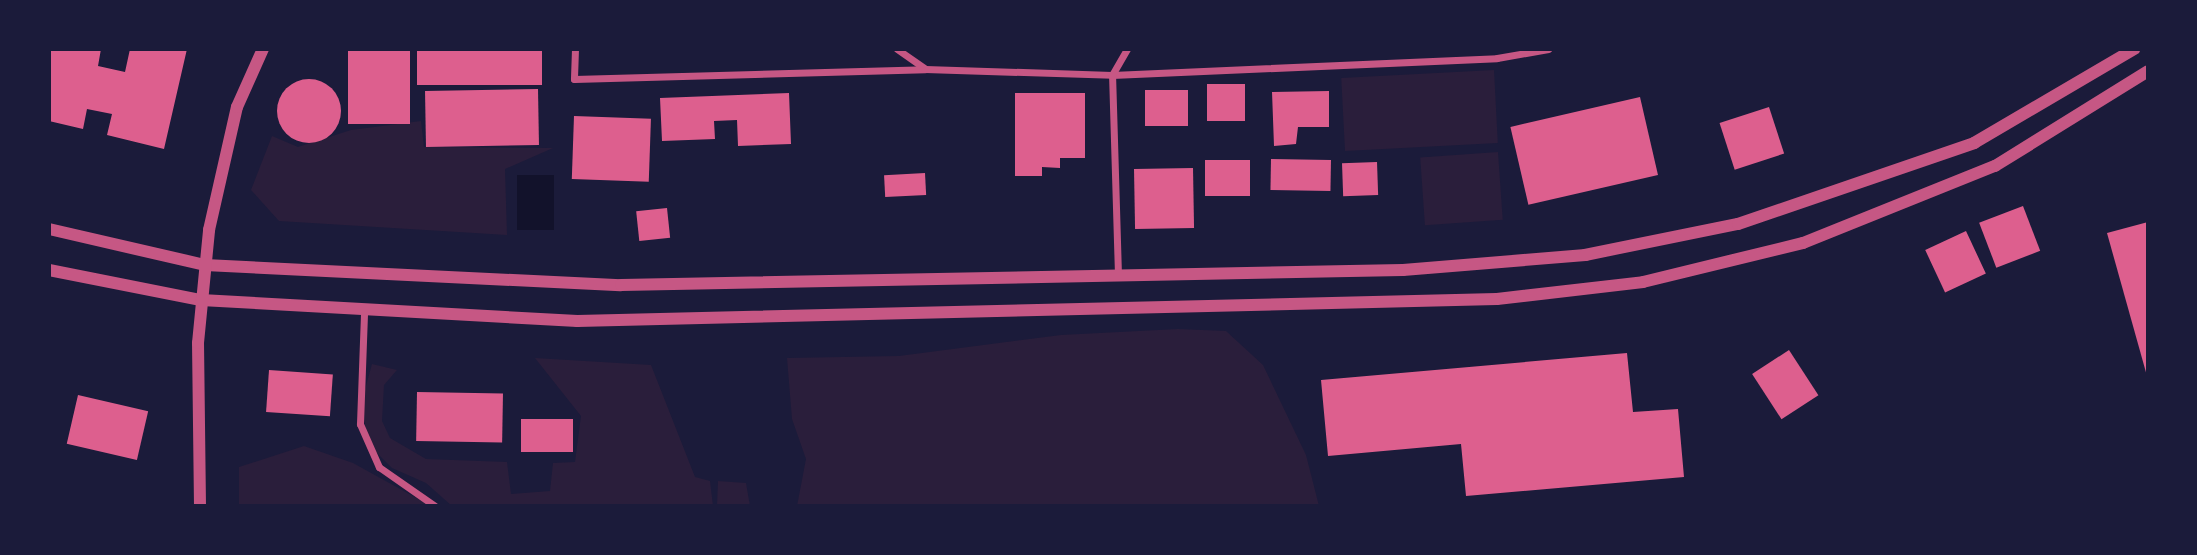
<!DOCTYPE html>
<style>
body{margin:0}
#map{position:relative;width:2197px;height:555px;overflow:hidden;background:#1b1b3a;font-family:Jost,sans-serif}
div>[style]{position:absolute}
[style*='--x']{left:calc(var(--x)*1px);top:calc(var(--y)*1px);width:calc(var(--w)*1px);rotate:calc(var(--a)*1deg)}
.green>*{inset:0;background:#2a1e3b;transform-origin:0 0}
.water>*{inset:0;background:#12122b;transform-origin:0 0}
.building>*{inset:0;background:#dd5f8e;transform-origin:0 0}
.round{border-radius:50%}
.minor>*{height:7px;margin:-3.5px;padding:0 3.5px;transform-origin:3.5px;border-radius:3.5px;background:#c65784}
.tertiary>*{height:12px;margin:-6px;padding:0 6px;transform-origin:6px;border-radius:6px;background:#c65784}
span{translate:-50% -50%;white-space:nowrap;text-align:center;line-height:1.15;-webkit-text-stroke:7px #1b1b3a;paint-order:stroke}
.frame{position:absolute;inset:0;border:51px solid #1b1b3a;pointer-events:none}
</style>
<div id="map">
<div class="green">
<i style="left:1494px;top:70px;width:73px;height:153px;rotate:87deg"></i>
<i style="clip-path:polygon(421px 121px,424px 147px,553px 148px,505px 169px,507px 235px,279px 221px,251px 190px,272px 136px,298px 147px,351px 130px)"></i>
<i style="left:1498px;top:152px;width:68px;height:78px;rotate:86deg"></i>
<i style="clip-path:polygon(1178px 329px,1226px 331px,1263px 365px,1306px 455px,1319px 506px,797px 506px,806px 459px,792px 419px,787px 358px,899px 356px,1061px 335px)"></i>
<i style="clip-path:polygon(535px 358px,651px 365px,695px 477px,710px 481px,713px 506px,452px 506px,426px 483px,392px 468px,369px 445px,361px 404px,372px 364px,397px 370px,384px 385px,382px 421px,390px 438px,426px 459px,507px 462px,511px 494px,550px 491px,553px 463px,575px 462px,581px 416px)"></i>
<i style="clip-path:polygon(304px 446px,353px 463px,431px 506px,239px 506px,239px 467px)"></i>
<i style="clip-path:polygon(718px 481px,746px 483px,750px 506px,717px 506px)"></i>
</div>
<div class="water">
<i style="left:517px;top:175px;width:37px;height:55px"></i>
</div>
<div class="building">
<i style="clip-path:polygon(49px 49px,101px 49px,98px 66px,125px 72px,130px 49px,187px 49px,164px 149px,107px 135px,112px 114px,87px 109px,83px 129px,49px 121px)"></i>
<i style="left:348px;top:49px;width:62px;height:75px"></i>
<i style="left:417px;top:49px;width:125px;height:36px"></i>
<i class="round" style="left:277px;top:79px;width:64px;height:64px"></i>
<i style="left:1245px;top:84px;width:37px;height:38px;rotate:90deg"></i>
<i style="left:538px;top:89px;width:56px;height:113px;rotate:89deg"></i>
<i style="left:1145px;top:90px;width:43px;height:36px"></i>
<i style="clip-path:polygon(1329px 91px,1329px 127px,1298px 127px,1296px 144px,1274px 146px,1272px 92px)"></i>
<i style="clip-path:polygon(789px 93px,791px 144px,738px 146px,737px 120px,714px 121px,715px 139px,662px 141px,660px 98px)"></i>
<i style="clip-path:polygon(1015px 93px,1085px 93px,1085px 158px,1060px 158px,1060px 168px,1042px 167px,1042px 176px,1015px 176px)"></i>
<i style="left:1640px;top:97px;width:80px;height:133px;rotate:77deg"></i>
<i style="left:1769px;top:107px;width:49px;height:52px;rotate:72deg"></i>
<i style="left:574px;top:116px;width:77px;height:63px;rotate:2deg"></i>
<i style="left:1271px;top:159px;width:60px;height:31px;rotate:1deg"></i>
<i style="left:1250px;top:160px;width:36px;height:45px;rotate:90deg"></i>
<i style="left:1377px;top:162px;width:33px;height:35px;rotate:88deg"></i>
<i style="left:1193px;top:168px;width:60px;height:59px;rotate:89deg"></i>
<i style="left:925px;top:173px;width:22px;height:41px;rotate:87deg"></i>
<i style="left:2023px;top:206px;width:48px;height:47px;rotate:69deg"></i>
<i style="left:667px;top:208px;width:30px;height:31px;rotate:84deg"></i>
<i style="clip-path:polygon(2148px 222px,2148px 376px,2147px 376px,2107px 233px)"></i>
<i style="left:1966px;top:231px;width:47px;height:45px;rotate:65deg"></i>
<i style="left:1789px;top:350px;width:54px;height:44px;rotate:57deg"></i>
<i style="clip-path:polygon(1627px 353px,1633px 412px,1678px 409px,1684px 477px,1466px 496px,1461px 444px,1328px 456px,1321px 380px)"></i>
<i style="left:269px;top:370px;width:64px;height:42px;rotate:4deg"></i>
<i style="left:417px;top:392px;width:86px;height:49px;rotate:1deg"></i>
<i style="left:78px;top:395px;width:72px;height:50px;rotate:13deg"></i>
<i style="left:521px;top:419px;width:52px;height:33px"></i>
</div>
<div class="minor">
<i style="--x:575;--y:49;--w:30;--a:92"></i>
<i style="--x:574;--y:79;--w:351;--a:-1.6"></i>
<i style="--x:925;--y:69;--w:187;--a:1.8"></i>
<i style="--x:1112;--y:75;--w:385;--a:-2.5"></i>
<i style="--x:1497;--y:58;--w:52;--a:-10"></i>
<i style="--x:897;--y:49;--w:33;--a:35"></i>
<i style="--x:1118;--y:275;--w:200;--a:-91.7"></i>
<i style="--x:1112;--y:75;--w:30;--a:-60"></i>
<i style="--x:364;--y:314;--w:110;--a:92.1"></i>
<i style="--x:360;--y:424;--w:47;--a:66.2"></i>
<i style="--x:379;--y:467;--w:68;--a:34.9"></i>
</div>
<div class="tertiary">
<i style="--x:49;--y:229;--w:160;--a:13"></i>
<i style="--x:205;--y:265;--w:416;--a:2.8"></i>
<i style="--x:621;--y:285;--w:782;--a:-1.1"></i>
<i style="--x:1403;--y:270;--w:183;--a:-4.7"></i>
<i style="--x:1585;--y:255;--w:156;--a:-11.5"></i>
<i style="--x:1738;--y:224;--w:250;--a:-18.9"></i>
<i style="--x:1974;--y:143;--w:186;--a:-30.4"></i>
<i style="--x:49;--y:270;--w:155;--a:11.2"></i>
<i style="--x:201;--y:300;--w:377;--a:3.2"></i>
<i style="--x:577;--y:321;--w:920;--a:-1.37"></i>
<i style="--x:1497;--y:299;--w:147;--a:-6.6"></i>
<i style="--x:1643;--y:282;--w:165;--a:-13.7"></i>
<i style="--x:1803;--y:243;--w:207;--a:-21.9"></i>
<i style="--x:1995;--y:166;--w:180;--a:-31.8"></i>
<i style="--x:200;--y:506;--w:163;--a:-90.7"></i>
<i style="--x:198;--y:343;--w:114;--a:-84.4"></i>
<i style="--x:209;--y:230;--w:126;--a:-77.2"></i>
<i style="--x:237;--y:107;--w:64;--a:-65.9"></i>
</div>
<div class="frame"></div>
</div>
